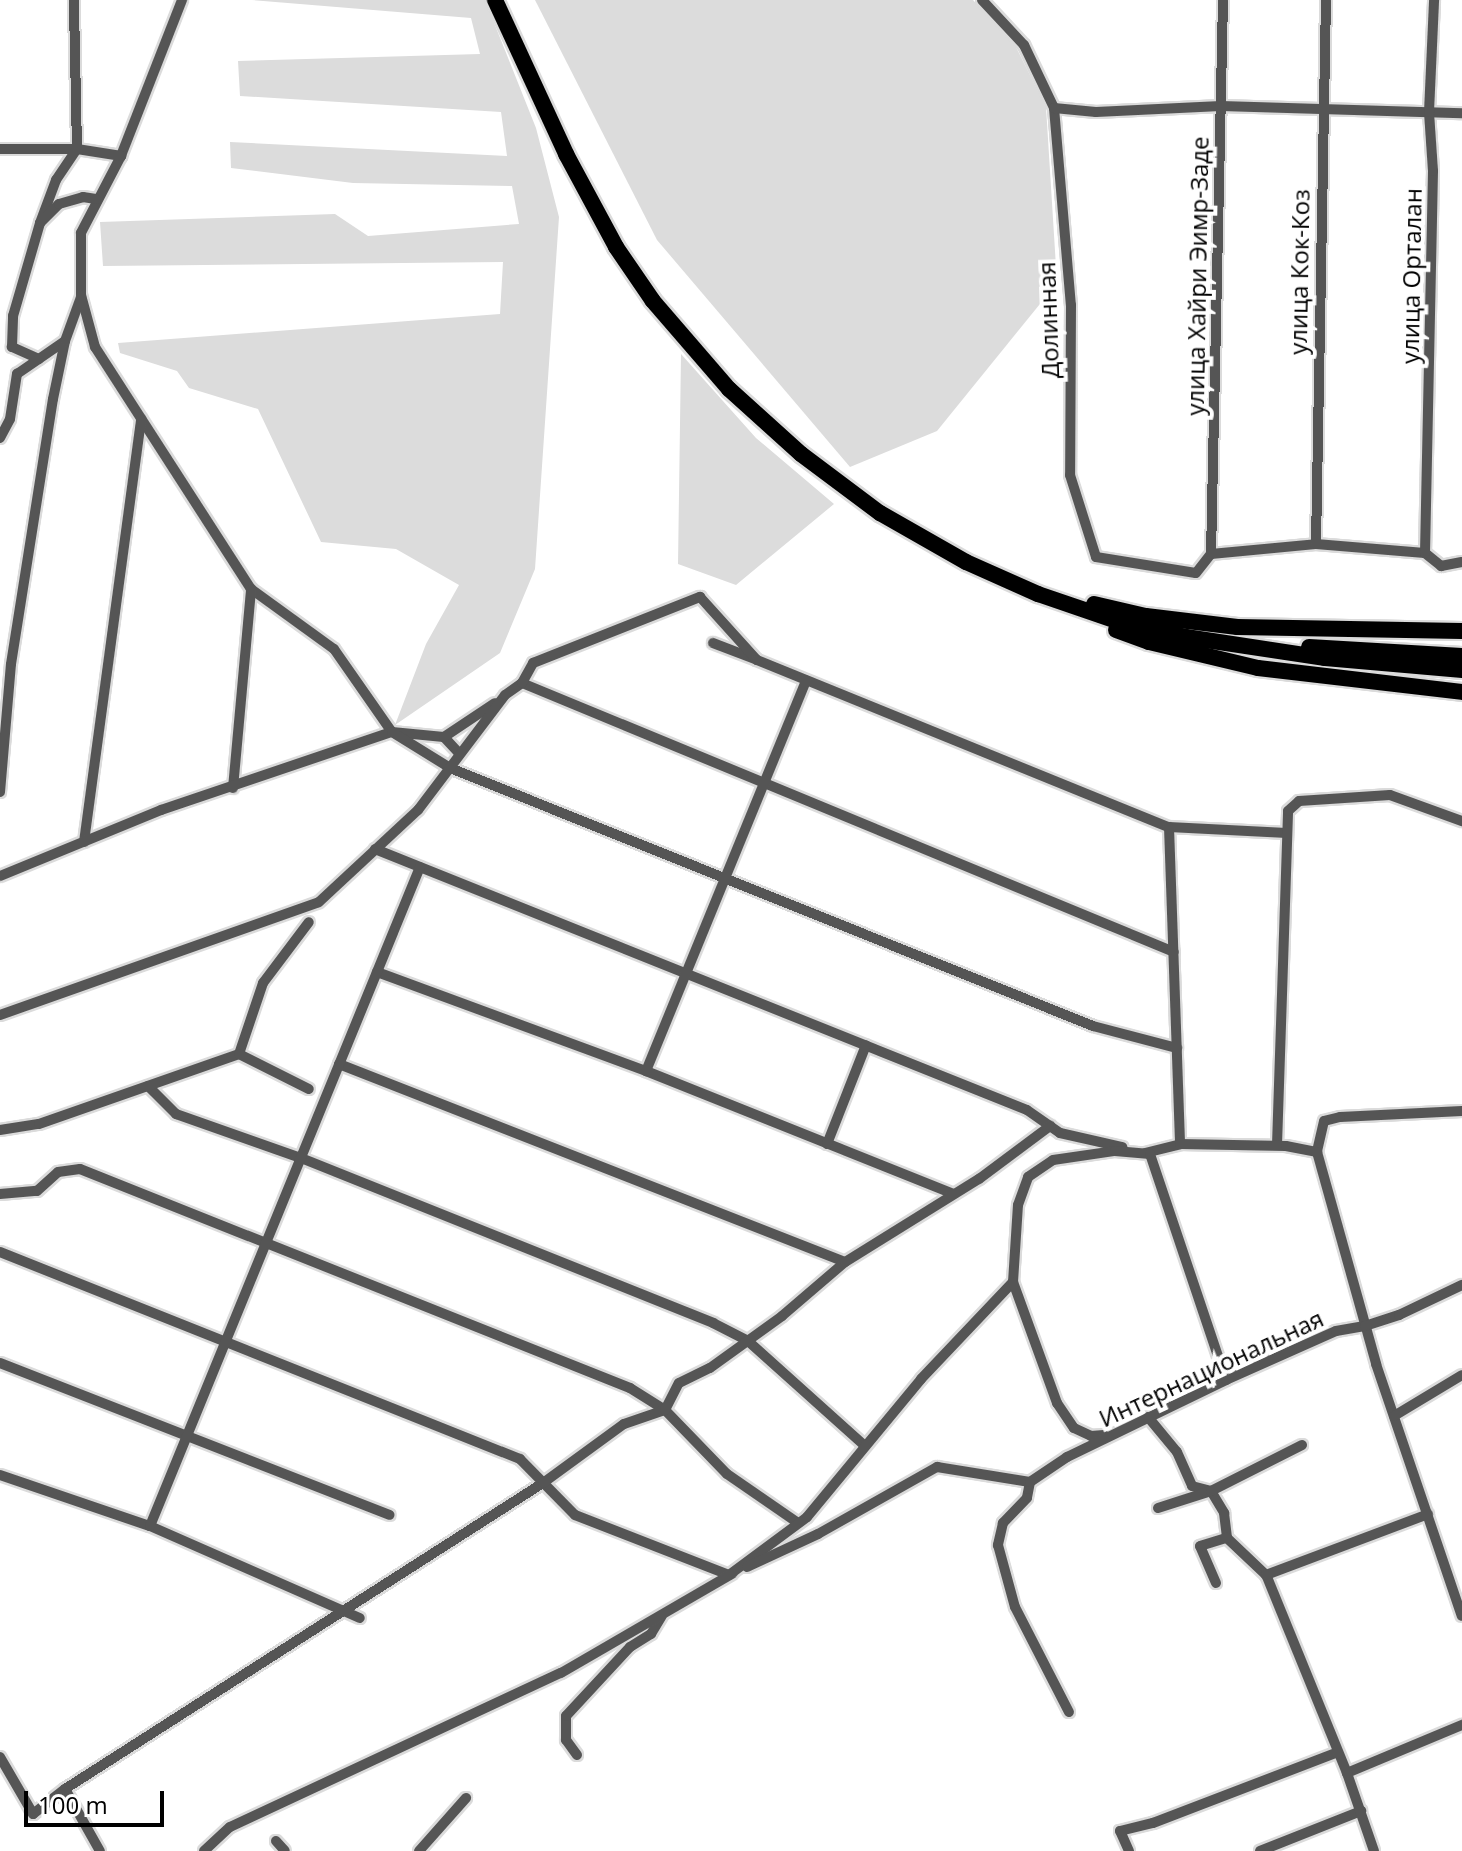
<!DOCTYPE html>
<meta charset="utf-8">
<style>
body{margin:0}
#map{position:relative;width:1462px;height:1851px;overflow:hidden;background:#fff;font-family:"Open Sans",sans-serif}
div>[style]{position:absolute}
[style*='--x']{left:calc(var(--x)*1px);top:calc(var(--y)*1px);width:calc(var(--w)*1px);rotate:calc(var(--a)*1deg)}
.green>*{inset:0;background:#dcdcdc}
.roads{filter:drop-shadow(2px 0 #dbdbdb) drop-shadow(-2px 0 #dbdbdb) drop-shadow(0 2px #dbdbdb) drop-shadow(0 -2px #dbdbdb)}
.street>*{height:10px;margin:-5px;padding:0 5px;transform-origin:5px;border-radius:5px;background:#555}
.primary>*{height:16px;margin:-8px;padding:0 8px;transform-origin:8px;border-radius:8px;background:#000}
span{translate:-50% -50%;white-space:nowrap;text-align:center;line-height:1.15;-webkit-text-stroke:8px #fff;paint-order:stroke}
.street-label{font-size:24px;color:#000}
.scale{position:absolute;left:24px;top:1791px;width:140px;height:36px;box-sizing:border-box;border:4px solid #000;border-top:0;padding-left:10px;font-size:24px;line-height:28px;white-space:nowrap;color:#000;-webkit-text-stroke:6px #fff;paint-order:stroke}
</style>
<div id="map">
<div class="green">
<i style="clip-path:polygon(252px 0,485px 0,536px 128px,559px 217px,535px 569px,500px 653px,395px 725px,426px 644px,459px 585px,396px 549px,321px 542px,258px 409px,189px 388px,177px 371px,120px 353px,118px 343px,500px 314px,503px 262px,103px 266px,100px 222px,335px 214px,368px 236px,519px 224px,512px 186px,353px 183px,231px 168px,230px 142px,507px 156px,501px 112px,240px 96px,238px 61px,480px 54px,471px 18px)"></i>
<i style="clip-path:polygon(535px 0,973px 0,1015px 45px,1046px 107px,1057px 283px,937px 431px,850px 467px,657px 240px)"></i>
<i style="clip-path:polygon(681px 354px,756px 438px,834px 504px,736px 585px,678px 564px)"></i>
</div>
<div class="roads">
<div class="street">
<i style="--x:182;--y:0;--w:168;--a:111.4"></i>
<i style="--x:121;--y:156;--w:87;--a:117.5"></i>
<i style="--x:81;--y:233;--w:62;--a:90"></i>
<i style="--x:81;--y:295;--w:54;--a:74.9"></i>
<i style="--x:95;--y:347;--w:288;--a:57.2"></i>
<i style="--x:251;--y:589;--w:102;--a:35.9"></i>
<i style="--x:334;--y:649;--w:101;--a:55.1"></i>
<i style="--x:392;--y:732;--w:52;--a:5.5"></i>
<i style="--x:444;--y:737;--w:23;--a:47"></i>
<i style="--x:982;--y:0;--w:62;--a:47"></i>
<i style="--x:1024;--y:45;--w:70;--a:64.5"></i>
<i style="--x:1054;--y:108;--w:198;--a:85.1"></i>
<i style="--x:1071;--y:305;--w:170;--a:90.3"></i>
<i style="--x:1070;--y:475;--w:86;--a:72.4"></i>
<i style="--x:1096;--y:557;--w:101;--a:9.1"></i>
<i style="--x:1196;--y:573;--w:24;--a:-52"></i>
<i style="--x:1211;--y:554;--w:105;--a:-5.4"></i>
<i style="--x:1316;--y:544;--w:109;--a:4.7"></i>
<i style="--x:1425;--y:553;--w:21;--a:39"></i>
<i style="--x:1441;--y:566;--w:21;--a:-11"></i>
<i style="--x:1054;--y:108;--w:42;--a:5.4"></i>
<i style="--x:1096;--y:112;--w:125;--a:-2.7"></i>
<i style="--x:1221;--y:106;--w:241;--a:1.7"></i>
<i style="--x:0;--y:149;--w:77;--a:0"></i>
<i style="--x:77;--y:149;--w:45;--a:9"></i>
<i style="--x:40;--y:223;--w:46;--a:-69.6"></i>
<i style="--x:56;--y:180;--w:37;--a:-56"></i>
<i style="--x:77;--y:149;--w:149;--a:-91.2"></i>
<i style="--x:39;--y:359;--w:30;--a:-156"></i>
<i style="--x:12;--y:347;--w:31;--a:-88"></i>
<i style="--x:13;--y:316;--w:97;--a:-73.8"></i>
<i style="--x:40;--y:223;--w:27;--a:-45"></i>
<i style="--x:59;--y:204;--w:25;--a:-16"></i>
<i style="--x:83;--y:197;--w:13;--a:9"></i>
<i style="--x:0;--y:438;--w:21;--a:-62"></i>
<i style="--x:10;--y:419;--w:46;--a:-81.2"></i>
<i style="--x:17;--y:374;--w:58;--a:-34.5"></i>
<i style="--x:1316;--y:544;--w:544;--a:-88.95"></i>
<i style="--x:1425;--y:553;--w:382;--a:-88.8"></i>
<i style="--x:1433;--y:171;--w:59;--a:-93.9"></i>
<i style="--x:1429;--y:112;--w:112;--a:-87.4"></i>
<i style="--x:1211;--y:554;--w:554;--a:-88.76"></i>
<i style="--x:713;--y:643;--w:45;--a:20.9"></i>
<i style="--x:522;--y:683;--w:705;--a:22.42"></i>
<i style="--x:444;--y:737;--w:61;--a:-33.7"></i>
<i style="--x:233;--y:788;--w:200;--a:-84.8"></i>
<i style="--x:0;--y:792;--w:128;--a:-85.1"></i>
<i style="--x:11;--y:664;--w:268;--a:-81"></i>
<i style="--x:53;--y:399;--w:59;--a:-78.3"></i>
<i style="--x:65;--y:341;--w:47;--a:-70"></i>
<i style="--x:1169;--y:827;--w:118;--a:2.9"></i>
<i style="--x:84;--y:842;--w:427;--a:-82.3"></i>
<i style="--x:375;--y:849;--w:702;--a:21.82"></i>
<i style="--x:1027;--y:1110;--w:40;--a:34.9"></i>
<i style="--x:1060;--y:1133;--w:64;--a:12.7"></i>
<i style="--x:0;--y:876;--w:174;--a:-22.3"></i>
<i style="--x:161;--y:810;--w:244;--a:-18.7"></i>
<i style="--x:392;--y:732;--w:68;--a:31.8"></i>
<i style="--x:450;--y:768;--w:693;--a:21.86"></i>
<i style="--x:1093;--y:1026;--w:87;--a:14.7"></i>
<i style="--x:377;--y:972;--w:287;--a:20.2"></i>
<i style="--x:646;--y:1071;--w:331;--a:21.8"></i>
<i style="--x:0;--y:1015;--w:338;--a:-19.5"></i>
<i style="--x:319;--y:902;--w:135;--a:-42.9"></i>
<i style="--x:418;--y:810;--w:144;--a:-52.9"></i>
<i style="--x:505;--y:695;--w:21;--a:-35"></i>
<i style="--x:522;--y:683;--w:23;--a:-61"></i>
<i style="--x:533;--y:663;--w:180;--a:-21.6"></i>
<i style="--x:700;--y:597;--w:85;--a:47.9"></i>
<i style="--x:757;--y:660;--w:445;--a:22.1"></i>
<i style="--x:1169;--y:827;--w:317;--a:88"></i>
<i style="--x:239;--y:1054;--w:75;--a:-71.3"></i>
<i style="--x:263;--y:983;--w:76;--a:-53"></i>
<i style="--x:339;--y:1064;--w:543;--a:21.37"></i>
<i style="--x:646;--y:1071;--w:422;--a:-67.7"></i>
<i style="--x:148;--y:1086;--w:40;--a:45"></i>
<i style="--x:176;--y:1114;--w:133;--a:19.4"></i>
<i style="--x:301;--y:1158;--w:444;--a:21.8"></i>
<i style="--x:713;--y:1323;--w:39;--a:27"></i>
<i style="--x:748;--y:1341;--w:157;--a:41.9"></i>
<i style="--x:1462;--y:1111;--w:122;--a:177.2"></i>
<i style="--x:1340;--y:1117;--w:16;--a:166"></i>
<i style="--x:1324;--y:1121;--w:32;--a:103"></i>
<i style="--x:1317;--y:1152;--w:220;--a:74.4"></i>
<i style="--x:1376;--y:1364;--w:266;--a:71.2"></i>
<i style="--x:0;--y:1130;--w:39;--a:-9"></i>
<i style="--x:39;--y:1124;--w:212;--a:-19.3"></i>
<i style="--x:239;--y:1054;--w:78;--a:26.6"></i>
<i style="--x:827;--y:1144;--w:106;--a:-68.5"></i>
<i style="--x:1277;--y:1145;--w:334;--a:-88.1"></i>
<i style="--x:1288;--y:811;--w:15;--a:-42"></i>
<i style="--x:1299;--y:801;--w:91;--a:-3.8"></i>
<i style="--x:1390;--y:795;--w:77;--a:19.9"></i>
<i style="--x:1145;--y:1153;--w:36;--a:-14"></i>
<i style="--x:1180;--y:1144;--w:106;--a:1.1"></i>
<i style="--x:1286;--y:1146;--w:32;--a:11"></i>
<i style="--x:0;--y:1194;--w:37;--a:-5"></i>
<i style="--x:37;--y:1191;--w:28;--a:-42"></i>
<i style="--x:58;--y:1172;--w:22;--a:-8"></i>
<i style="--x:80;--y:1169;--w:592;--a:21.71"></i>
<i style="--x:630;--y:1388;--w:41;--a:32.2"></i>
<i style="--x:665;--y:1410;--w:89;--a:45.9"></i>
<i style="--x:727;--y:1474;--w:86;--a:34.6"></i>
<i style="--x:0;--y:1252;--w:560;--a:21.71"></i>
<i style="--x:520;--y:1459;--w:78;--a:45.5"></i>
<i style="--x:575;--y:1515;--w:165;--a:21.3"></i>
<i style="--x:729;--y:1575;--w:97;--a:-36.6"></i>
<i style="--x:807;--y:1517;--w:179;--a:-50.4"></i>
<i style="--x:921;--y:1379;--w:134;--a:-46.5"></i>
<i style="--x:1013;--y:1282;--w:77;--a:-86.3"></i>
<i style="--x:1018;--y:1205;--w:30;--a:-70"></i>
<i style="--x:1028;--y:1177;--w:30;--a:-34"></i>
<i style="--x:1053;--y:1160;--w:63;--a:-8.3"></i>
<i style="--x:1115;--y:1151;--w:35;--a:5"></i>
<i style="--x:1150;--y:1154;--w:238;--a:71.4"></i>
<i style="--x:1013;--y:1282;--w:129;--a:70"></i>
<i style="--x:1057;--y:1403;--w:30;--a:56"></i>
<i style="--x:1074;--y:1428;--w:19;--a:25"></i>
<i style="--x:1091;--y:1436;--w:13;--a:-4"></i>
<i style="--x:0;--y:1363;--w:418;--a:21.3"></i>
<i style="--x:1394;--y:1416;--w:79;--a:-31.1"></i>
<i style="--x:1148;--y:1417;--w:45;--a:50.4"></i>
<i style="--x:1177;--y:1452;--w:37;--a:66"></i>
<i style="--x:1192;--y:1486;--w:20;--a:15"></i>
<i style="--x:1211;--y:1491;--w:26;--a:59"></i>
<i style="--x:1224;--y:1513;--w:25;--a:83"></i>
<i style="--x:1227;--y:1538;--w:54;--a:43.5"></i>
<i style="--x:0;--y:1475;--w:158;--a:18.8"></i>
<i style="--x:150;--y:1526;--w:229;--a:23.7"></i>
<i style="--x:1030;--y:1482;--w:16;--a:101"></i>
<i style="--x:1027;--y:1498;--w:35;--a:134"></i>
<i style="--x:1003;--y:1523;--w:23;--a:103"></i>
<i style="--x:998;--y:1545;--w:64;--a:74.7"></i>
<i style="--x:1015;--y:1607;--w:118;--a:62.8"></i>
<i style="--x:1158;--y:1508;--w:56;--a:-17.8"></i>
<i style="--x:1211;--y:1491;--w:102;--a:-26.8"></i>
<i style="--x:150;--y:1526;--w:712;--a:-67.72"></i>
<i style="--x:747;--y:1567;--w:78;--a:-24.9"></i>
<i style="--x:818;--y:1534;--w:137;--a:-29.4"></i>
<i style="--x:937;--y:1467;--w:94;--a:9.2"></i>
<i style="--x:1030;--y:1482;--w:45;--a:-34"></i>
<i style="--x:1067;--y:1457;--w:177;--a:-25.8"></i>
<i style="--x:1226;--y:1380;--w:120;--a:-24"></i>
<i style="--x:1336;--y:1331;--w:29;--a:-10"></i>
<i style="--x:1365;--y:1326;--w:36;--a:-18"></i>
<i style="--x:1399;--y:1315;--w:70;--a:-25.5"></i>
<i style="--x:1216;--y:1583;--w:40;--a:-113.4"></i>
<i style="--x:1200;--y:1546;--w:28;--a:-17"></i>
<i style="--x:577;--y:1755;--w:19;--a:-126"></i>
<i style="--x:566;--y:1740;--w:24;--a:-90"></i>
<i style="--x:566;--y:1716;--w:94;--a:-47.2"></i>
<i style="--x:630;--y:1647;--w:25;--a:-32"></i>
<i style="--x:651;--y:1634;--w:21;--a:-59"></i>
<i style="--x:0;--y:1757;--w:66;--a:59.9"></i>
<i style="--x:33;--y:1814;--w:41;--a:-38"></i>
<i style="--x:65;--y:1789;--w:71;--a:60.6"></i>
<i style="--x:1347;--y:1773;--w:125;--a:-22.7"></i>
<i style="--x:65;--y:1789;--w:568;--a:-32.63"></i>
<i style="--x:543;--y:1483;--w:100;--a:-36.1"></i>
<i style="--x:624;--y:1424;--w:43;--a:-18.9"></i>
<i style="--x:665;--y:1410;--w:30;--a:-63"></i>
<i style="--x:679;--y:1383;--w:34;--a:-26"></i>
<i style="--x:710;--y:1368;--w:89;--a:-35.8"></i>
<i style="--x:782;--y:1316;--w:83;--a:-40.6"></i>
<i style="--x:845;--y:1262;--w:158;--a:-31.8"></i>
<i style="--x:979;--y:1179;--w:89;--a:-36.7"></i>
<i style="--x:276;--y:1841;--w:13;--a:48"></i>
<i style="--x:204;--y:1851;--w:35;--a:-43"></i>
<i style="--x:230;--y:1827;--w:365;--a:-25"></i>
<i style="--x:561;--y:1673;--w:198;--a:-30.1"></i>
<i style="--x:419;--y:1851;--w:71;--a:-48.4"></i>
<i style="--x:1129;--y:1851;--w:22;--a:-114"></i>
<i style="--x:1120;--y:1831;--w:34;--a:-14"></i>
<i style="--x:1153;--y:1823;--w:198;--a:-21"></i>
<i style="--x:1260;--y:1851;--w:109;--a:-21.6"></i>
<i style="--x:1374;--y:1851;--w:83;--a:-109.1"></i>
<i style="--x:1347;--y:1773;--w:214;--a:-112.2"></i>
<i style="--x:1266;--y:1575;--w:173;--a:-20.6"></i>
</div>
<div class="primary">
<i style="--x:495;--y:0;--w:170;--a:65.2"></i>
<i style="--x:566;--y:154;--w:106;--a:61.7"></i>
<i style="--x:616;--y:247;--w:65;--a:55.6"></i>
<i style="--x:653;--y:301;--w:116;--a:49.2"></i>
<i style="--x:729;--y:389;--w:97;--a:42.1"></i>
<i style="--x:801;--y:454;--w:99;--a:36.8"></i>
<i style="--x:880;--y:513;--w:99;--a:29.7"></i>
<i style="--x:966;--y:562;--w:79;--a:24"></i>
<i style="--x:1038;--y:594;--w:80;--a:18.9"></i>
<i style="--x:1114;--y:620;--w:74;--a:13.3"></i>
<i style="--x:1186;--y:637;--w:141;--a:8.6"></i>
<i style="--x:1325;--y:658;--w:138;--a:5"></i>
<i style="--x:1094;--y:604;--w:53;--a:13"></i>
<i style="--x:1146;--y:616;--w:92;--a:6.9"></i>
<i style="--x:1237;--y:627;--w:225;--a:1"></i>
<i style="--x:1116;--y:630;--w:35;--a:20"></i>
<i style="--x:1149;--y:642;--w:112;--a:13.4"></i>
<i style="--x:1258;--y:668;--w:205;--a:6.7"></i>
<i style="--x:1309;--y:647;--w:153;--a:3.4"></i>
</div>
</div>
<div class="street-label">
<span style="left:1299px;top:272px;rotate:-89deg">улица Кок-Коз</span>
<span style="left:1197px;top:276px;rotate:-89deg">улица Хайри Эимр-Заде</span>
<span style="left:1411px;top:276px;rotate:-89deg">улица Орталан</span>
<span style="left:1048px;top:320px;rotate:-92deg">Долинная</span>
<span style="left:1211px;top:1368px;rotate:-25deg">Интернациональная</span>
</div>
<div class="scale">100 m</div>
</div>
